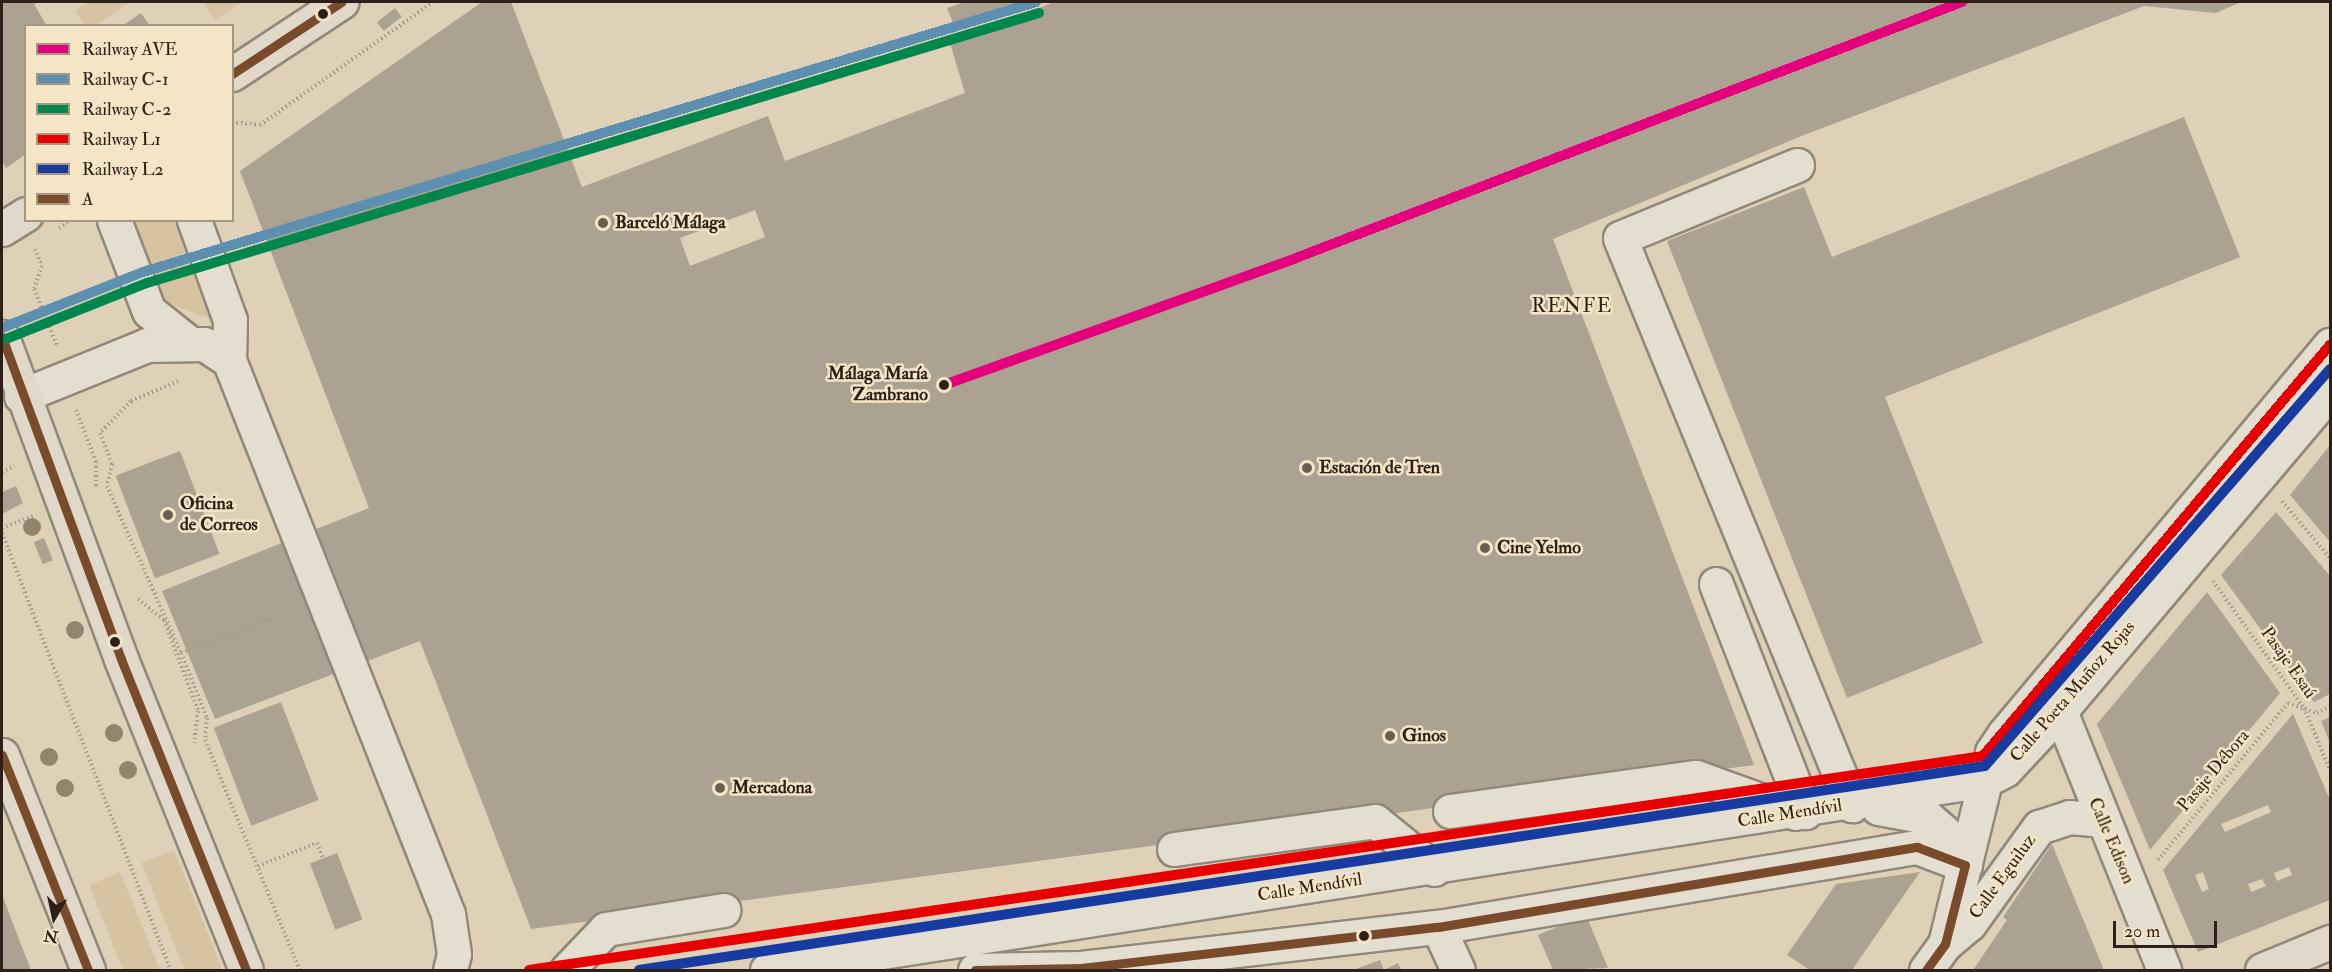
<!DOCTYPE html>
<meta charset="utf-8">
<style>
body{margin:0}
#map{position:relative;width:2332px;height:972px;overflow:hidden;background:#ded1b7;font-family:"IM FELL Double Pica",serif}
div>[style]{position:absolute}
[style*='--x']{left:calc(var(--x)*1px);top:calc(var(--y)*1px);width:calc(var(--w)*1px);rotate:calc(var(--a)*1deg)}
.green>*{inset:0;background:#d5c3a1;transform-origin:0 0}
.building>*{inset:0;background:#aba291;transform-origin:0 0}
.path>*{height:4px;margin-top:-2px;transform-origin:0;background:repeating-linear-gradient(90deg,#a39d92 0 1.5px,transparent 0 4.5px)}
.roads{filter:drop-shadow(2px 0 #928879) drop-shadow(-2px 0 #928879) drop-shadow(0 2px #928879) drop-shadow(0 -2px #928879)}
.minor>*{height:33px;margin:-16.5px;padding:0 16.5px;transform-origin:16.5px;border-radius:16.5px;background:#e4ded0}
.major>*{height:33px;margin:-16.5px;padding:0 16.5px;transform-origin:16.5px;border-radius:16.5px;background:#e0d8c9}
.bus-1>*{height:9px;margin:-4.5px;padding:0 4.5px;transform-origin:4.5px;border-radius:4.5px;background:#7a4b2a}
.rail-1>*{height:10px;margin:-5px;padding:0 5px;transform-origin:5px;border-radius:5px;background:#e5007d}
.rail-2>*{height:10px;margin:-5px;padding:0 5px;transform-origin:5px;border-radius:5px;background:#5c8fb0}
.rail-3>*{height:10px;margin:-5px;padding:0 5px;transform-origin:5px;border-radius:5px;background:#00874d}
.rail-4>*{height:10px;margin:-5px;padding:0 5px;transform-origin:5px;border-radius:5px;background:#e60000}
.rail-5>*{height:10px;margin:-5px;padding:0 5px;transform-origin:5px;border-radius:5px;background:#173ba0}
.trees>*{width:18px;height:18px;margin:-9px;border-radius:50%;background:#938470}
.dots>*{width:16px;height:16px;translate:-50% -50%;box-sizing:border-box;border:3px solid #f4e5c6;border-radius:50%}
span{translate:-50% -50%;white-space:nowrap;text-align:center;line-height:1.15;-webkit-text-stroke:5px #f4e5c6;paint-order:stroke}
.poi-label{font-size:18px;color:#2e1f18;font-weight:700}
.left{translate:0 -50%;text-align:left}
.stop-label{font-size:18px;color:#2e1f18;font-weight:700}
.right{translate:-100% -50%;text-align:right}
.street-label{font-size:18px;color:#2e1f18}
.neighbourhood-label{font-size:20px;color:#2e1f18;letter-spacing:1.5px}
.frame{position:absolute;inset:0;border:3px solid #2e1f18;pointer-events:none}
.legend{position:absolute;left:24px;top:24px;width:210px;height:198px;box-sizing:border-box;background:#f4e5c6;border:2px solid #a59680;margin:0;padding:8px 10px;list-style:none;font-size:18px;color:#2e1f18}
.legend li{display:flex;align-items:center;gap:12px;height:30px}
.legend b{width:30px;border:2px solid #a59680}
.north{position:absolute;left:24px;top:888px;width:60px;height:60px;-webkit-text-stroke:4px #f4e5c6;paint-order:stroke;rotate:189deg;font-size:16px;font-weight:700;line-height:24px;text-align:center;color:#2e1f18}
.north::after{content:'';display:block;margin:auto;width:21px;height:27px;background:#2e1f18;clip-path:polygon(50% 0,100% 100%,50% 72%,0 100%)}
.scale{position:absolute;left:2113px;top:921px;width:104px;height:27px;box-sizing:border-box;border:3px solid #2e1f18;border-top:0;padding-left:8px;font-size:18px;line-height:21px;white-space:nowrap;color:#2e1f18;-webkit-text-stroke:4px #f4e5c6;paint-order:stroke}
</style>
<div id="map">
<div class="green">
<i style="clip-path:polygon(88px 2px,130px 2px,96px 25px,85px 25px,75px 11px)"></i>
<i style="clip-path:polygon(203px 2px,242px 2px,215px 20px)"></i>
<i style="clip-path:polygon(132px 221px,180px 221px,219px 322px,162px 301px)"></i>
<i style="left:174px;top:850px;width:129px;height:35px;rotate:68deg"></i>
<i style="clip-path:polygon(120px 872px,160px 970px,123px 970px,89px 885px)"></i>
</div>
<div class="building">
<i style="clip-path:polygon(2px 2px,39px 2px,34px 4px,47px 26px,26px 26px,26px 154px,6px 168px,2px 161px)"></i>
<i style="clip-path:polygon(evenodd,482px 2px,511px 2px,582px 187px,768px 116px,785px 161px,965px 93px,950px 43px,1054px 2px,2241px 2px,2216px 13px,2144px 6px,1804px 135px,1553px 239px,1754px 765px,531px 929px,420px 641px,215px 719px,162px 591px,369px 508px,240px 171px,482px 2px,755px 210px,765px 237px,690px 266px,680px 238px,755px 210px)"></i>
<i style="clip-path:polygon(964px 2px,1025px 2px,955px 28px,947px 8px)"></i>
<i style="left:395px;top:8px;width:11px;height:23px;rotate:52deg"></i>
<i style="clip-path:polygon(141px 13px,150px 26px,122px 26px)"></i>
<i style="clip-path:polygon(2184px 117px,2240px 257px,1885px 397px,1983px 643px,1847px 698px,1667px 241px,1804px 187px,1832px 257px)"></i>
<i style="clip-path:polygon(2330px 445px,2330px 542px,2290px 495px)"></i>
<i style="left:180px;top:451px;width:110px;height:69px;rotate:69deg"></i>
<i style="clip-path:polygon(16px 486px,23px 503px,2px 514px,2px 492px)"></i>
<i style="clip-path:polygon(2276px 512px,2330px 576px,2330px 694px,2314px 702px,2221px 575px)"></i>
<i style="left:44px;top:538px;width:24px;height:11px;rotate:68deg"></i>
<i style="clip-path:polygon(2207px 592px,2280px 693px,2150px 850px,2097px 724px)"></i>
<i style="left:281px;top:702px;width:105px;height:72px;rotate:69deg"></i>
<i style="clip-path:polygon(evenodd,2293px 714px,2330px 800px,2330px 900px,2198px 952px,2163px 870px,2293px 714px,2268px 805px,2271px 812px,2225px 832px,2221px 824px,2268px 805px,2293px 714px,2289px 867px,2292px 875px,2277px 881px,2274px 873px,2289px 867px,2293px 714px,2203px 872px,2209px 889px,2202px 892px,2195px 875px,2203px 872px,2293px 714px,2262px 879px,2266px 886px,2251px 892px,2248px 884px,2262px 879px)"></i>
<i style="clip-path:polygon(2330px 717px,2330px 743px,2321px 721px)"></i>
<i style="clip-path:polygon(2052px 844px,2104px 970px,1973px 970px,2007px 920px,2003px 917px)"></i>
<i style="left:337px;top:853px;width:71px;height:29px;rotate:69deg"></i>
<i style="clip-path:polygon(1920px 872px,1852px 970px,1810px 970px,1787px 955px,1836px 884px)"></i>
<i style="clip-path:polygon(2px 894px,12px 921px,31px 970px,2px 970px)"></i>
<i style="clip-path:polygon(1586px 915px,1608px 968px,1553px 970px,1538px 935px)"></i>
<i style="clip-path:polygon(1380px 960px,1384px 970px,1398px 963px,1401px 970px,1353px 970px)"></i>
</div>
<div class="path">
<i style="--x:232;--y:122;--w:28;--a:6"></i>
<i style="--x:260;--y:125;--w:212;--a:-35.4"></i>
<i style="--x:59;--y:228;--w:14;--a:-36"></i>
<i style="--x:35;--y:249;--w:18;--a:68"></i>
<i style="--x:42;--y:266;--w:24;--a:109"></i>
<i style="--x:34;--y:289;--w:61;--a:67.7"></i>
<i style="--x:178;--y:381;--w:51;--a:156.9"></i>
<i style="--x:131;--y:401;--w:45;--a:134.1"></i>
<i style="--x:100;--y:433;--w:33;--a:69"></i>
<i style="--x:112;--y:464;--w:23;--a:103"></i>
<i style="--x:107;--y:486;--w:183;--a:66.1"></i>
<i style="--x:181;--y:653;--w:70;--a:68.2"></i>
<i style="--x:207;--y:718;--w:22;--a:95"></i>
<i style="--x:205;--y:740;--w:249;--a:67.6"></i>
<i style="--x:76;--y:410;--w:56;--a:69"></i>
<i style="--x:96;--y:462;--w:27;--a:90"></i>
<i style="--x:2;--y:472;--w:14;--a:-25"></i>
<i style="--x:2282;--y:501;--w:75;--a:49.9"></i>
<i style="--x:2;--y:528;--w:33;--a:-21"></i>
<i style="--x:2;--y:533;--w:469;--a:68.9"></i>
<i style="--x:2213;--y:581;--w:156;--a:54.4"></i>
<i style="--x:2304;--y:708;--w:67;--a:67.2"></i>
<i style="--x:138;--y:599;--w:33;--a:39"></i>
<i style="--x:164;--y:620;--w:97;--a:69.5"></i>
<i style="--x:198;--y:711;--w:32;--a:97"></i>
<i style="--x:181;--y:653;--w:100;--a:-20.4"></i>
<i style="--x:2158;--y:860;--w:204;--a:-50.4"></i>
<i style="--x:2288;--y:703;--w:31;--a:19"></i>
<i style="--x:2317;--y:713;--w:14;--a:-25"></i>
<i style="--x:258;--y:866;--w:63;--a:-21.3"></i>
<i style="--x:317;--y:843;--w:17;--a:69"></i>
</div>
<div class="roads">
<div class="minor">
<i style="--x:1797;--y:165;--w:191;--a:157.6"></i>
<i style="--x:1620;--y:238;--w:613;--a:67.75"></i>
<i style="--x:114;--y:220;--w:97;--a:69"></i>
<i style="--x:149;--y:311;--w:50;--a:38.5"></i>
<i style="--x:194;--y:220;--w:106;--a:70.2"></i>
<i style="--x:230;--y:320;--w:40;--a:91.4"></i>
<i style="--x:229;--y:360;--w:596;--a:68.43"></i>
<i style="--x:448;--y:914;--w:40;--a:81.5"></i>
<i style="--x:454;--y:954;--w:16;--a:104"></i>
<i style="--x:21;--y:396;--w:136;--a:-22"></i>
<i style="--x:147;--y:345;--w:57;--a:-1"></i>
<i style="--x:204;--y:344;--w:30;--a:33"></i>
<i style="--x:1716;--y:584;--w:245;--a:68.7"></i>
<i style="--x:2060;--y:711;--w:279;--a:68.1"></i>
<i style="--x:1878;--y:808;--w:50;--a:10.4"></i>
<i style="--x:1927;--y:817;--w:33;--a:41"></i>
<i style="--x:1952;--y:839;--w:29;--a:63"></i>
<i style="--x:1450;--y:811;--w:248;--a:-7.9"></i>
<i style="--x:1696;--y:777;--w:106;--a:19.8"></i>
<i style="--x:1174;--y:849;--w:203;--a:-7.9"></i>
<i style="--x:1375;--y:821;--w:76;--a:39.1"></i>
<i style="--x:1438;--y:927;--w:47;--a:65.1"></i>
<i style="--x:1945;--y:944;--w:31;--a:-40"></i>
<i style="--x:1969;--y:924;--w:120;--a:-54.2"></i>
<i style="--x:2039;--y:827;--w:32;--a:-18"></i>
<i style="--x:2069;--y:817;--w:33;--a:5"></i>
<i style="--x:567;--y:970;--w:57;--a:-46.4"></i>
<i style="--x:606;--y:929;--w:119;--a:-9.2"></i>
<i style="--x:767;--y:970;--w:1234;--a:-8.86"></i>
<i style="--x:1986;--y:780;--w:21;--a:-28"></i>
<i style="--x:2005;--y:770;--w:81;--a:-47"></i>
<i style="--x:2060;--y:711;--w:418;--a:-49.8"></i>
<i style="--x:975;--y:970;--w:106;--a:-1.1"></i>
<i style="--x:1081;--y:968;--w:359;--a:-6.6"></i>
<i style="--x:1438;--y:927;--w:486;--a:-9.5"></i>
<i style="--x:1917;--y:847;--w:51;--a:20.6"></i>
<i style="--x:1926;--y:970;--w:32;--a:-54"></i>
<i style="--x:1945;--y:944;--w:198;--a:-76.2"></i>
<i style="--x:1992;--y:752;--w:22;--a:-56"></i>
<i style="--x:2004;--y:734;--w:508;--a:-50.04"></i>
</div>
<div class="major">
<i style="--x:232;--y:74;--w:131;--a:-33.4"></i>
<i style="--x:2;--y:229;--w:28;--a:-32"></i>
<i style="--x:2;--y:337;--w:343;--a:69.7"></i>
<i style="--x:121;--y:659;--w:335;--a:68.1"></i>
<i style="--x:2;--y:755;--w:232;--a:68.2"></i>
<i style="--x:2262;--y:970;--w:74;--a:-22.4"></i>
</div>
</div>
<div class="bus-1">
<i style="--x:232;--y:74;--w:131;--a:-33.4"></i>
<i style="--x:2;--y:337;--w:343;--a:69.7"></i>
<i style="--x:121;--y:659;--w:335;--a:68.1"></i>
<i style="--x:2;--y:755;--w:232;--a:68.2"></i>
<i style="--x:975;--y:970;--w:106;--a:-1.1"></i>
<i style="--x:1081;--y:968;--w:359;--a:-6.6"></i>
<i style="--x:1438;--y:927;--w:486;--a:-9.5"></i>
<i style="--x:1917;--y:847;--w:51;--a:20.6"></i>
<i style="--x:1965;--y:865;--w:81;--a:104.2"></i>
<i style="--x:1945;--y:944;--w:32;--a:126"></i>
</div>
<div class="rail-1">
<i style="--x:944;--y:385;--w:374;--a:-19.8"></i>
<i style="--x:1296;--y:258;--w:714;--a:-21.03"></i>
</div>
<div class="rail-2">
<i style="--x:2;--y:328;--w:152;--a:-21.7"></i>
<i style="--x:143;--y:272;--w:933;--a:-16.82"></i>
</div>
<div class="rail-3">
<i style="--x:6;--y:339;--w:152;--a:-21.7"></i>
<i style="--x:147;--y:283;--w:932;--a:-16.84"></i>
</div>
<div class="rail-4">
<i style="--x:529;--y:970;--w:1470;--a:-8.37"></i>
<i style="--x:1983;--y:756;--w:538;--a:-49.83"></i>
</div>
<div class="rail-5">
<i style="--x:639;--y:970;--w:1361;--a:-8.62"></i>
<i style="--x:1985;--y:766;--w:526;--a:-49.01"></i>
</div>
<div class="trees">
<i style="left:32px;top:527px"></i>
<i style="left:75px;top:630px"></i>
<i style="left:114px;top:733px"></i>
<i style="left:49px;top:757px"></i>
<i style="left:128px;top:770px"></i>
<i style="left:65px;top:788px"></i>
</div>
<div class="dots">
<i style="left:323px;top:14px;background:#2e1f18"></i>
<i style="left:603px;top:223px;background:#6c5d50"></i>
<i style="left:944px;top:385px;background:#2e1f18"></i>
<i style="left:1307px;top:468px;background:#6c5d50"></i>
<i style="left:168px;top:515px;background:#6c5d50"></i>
<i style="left:1485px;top:548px;background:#6c5d50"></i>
<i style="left:115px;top:642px;background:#2e1f18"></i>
<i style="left:1390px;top:736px;background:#6c5d50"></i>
<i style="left:720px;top:788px;background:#6c5d50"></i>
<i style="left:1364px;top:936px;background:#2e1f18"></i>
</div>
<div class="poi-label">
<span class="left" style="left:615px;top:223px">Barceló Málaga</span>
<span class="left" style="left:1319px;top:468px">Estación de Tren</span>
<span class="left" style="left:180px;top:515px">Oficina<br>de Correos</span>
<span class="left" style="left:1497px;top:548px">Cine Yelmo</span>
<span class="left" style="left:1402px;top:736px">Ginos</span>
<span class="left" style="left:732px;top:788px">Mercadona</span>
</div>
<div class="stop-label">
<span class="right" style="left:928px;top:385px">Málaga María<br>Zambrano</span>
</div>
<div class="street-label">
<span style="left:2288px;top:663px;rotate:55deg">Pasaje Esaú</span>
<span style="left:2073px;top:692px;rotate:-49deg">Calle Poeta Muñoz Rojas</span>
<span style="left:2214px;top:771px;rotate:-50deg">Pasaje Débora</span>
<span style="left:1790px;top:814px;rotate:-9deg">Calle Mendívil</span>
<span style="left:2111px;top:841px;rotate:67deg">Calle Edison</span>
<span style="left:2003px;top:877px;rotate:-54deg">Calle Eguiluz</span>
<span style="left:1310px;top:888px;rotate:-9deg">Calle Mendívil</span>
</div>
<div class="neighbourhood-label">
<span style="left:1572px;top:305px">RENFE</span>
</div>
<div class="frame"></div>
<ul class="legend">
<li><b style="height:8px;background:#e5007d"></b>Railway AVE</li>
<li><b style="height:8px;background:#5c8fb0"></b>Railway C-1</li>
<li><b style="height:8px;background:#00874d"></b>Railway C-2</li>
<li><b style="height:8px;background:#e60000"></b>Railway L1</li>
<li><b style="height:8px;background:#173ba0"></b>Railway L2</li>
<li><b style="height:8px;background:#7a4b2a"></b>A</li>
</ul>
<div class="north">N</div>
<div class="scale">20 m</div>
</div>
